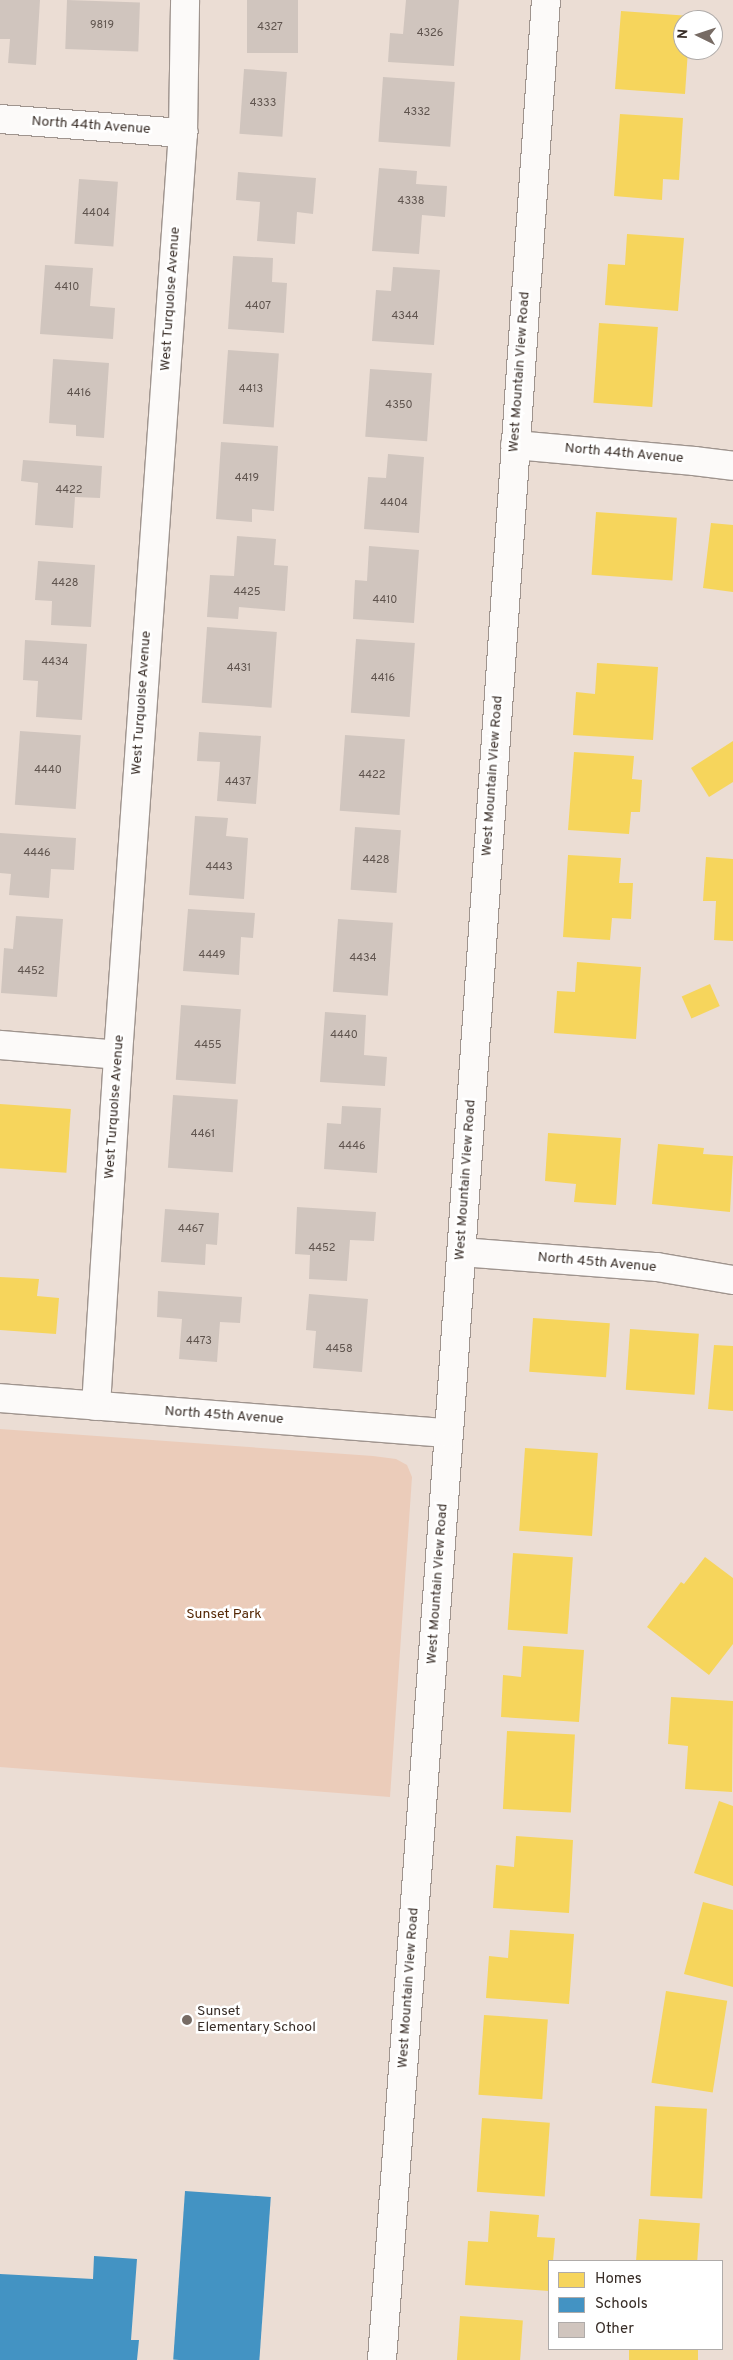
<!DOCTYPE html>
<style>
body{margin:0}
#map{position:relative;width:733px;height:2360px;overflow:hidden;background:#ebddd4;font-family:Overpass,sans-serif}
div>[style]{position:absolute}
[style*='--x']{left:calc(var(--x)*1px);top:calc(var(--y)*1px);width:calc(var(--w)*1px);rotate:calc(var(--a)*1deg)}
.green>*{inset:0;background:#ebccba}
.homes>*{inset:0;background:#f6d55c;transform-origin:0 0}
.schools>*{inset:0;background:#4393c3;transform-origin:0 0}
.building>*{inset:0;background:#d0c5be;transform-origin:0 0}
.roads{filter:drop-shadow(1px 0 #9f948e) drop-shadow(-1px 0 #9f948e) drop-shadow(0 1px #9f948e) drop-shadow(0 -1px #9f948e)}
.minor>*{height:28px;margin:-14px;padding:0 14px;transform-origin:14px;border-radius:14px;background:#fcfaf9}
.dots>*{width:14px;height:14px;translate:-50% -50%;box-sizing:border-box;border:2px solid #fff;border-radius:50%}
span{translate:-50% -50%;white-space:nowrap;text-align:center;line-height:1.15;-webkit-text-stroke:5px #fff;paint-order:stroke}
.number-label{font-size:11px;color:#5f544e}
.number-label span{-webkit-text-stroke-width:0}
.street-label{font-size:14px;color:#382d27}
.park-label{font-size:14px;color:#552806}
.poi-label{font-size:14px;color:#382d27}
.left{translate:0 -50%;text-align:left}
.legend{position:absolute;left:548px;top:2260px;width:175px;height:90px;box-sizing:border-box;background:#fff;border:1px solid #afaba9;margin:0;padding:6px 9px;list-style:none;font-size:15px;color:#382d27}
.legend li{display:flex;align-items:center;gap:10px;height:25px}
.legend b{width:25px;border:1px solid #afaba9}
.north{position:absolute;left:673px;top:10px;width:50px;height:50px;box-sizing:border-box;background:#fff;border:1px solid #afaba9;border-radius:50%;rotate:274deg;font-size:14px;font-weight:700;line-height:20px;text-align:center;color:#382d27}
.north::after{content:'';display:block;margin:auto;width:18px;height:22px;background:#776b64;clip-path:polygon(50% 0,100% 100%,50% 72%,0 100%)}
</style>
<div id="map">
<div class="green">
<i style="clip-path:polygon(0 1429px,373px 1456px,396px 1459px,407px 1465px,412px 1477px,390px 1797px,0 1767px)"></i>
</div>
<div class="homes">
<i style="clip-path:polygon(621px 11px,690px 16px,690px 20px,683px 20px,683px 50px,688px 50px,685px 94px,615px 89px)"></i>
<i style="clip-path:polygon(620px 114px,683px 118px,679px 180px,663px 179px,662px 200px,614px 196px)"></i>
<i style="clip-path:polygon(627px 234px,684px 238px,678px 311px,605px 305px,608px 264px,625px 265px)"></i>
<i style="left:599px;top:323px;width:59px;height:80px;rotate:4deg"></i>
<i style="left:596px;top:512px;width:81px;height:63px;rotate:4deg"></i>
<i style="clip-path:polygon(711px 523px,733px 525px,733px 592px,703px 588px)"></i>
<i style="clip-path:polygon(597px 663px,658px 667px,653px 740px,573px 735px,576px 692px,595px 694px)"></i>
<i style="clip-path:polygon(733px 741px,733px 782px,709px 797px,691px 768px)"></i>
<i style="clip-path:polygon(574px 752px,634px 756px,632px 779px,642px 780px,640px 812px,631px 812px,629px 834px,568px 830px)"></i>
<i style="clip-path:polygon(568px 855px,621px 858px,619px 883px,633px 883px,631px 919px,612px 918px,610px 940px,563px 937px)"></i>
<i style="clip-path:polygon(706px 857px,733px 859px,733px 941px,714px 940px,716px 901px,703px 901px)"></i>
<i style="clip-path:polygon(577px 962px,641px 967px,636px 1039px,554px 1033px,557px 991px,575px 992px)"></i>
<i style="left:710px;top:984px;width:24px;height:31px;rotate:66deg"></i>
<i style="left:0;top:1104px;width:71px;height:64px;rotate:4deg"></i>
<i style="clip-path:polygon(548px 1133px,621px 1138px,616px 1205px,574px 1202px,576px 1184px,545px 1181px)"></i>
<i style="clip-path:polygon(658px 1144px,704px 1148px,703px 1154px,733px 1156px,730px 1212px,652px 1204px)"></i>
<i style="clip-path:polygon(0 1277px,39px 1279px,37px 1296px,59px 1298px,56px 1334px,0 1330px)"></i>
<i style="left:533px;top:1318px;width:77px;height:54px;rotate:4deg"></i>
<i style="left:630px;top:1329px;width:69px;height:61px;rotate:4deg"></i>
<i style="clip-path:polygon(714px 1345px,733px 1346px,733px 1411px,708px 1409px)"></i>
<i style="left:525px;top:1448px;width:73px;height:83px;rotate:4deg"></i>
<i style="left:513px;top:1553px;width:60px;height:77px;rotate:4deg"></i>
<i style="clip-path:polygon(705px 1557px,733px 1578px,733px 1644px,709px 1675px,647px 1627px,681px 1582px,684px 1584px)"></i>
<i style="clip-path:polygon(523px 1646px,584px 1650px,579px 1722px,501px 1717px,503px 1675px,521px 1677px)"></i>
<i style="clip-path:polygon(671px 1697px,733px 1701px,732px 1792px,685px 1789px,688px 1746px,668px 1744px)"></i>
<i style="left:507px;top:1731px;width:68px;height:78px;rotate:3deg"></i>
<i style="clip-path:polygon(719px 1801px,733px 1806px,733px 1886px,694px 1873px)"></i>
<i style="clip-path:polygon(516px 1836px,573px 1840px,569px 1913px,493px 1908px,496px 1865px,514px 1867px)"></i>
<i style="clip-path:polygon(703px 1902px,733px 1910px,733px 1987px,684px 1974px)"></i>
<i style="clip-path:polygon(510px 1930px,574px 1934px,569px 2004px,486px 1998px,489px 1956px,508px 1958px)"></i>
<i style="left:666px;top:1991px;width:62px;height:93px;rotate:9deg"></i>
<i style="left:484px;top:2015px;width:64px;height:80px;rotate:4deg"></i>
<i style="left:655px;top:2106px;width:52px;height:90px;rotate:3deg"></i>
<i style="left:482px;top:2118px;width:68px;height:74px;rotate:4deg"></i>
<i style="clip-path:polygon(490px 2211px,539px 2215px,537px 2237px,555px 2238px,553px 2261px,549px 2261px,549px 2291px,465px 2285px,468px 2241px,488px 2242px)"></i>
<i style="left:639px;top:2219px;width:61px;height:42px;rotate:4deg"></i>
<i style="left:460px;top:2316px;width:63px;height:44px;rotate:4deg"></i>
<i style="left:629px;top:2349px;width:69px;height:11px"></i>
</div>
<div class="schools">
<i style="left:185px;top:2191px;width:86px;height:169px;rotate:4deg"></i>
<i style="clip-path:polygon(94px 2256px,137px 2259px,131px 2340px,139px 2340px,137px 2360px,0 2360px,0 2274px,93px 2279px)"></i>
</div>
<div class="building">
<i style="clip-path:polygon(0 0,40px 0,36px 65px,8px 63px,10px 39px,0 39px)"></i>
<i style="left:67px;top:0;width:73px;height:49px;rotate:2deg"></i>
<i style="left:247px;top:0;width:51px;height:53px"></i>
<i style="clip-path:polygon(406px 0,459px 0,454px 66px,388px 62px,390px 33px,403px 34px)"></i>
<i style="left:244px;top:69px;width:43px;height:65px;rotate:4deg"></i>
<i style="left:383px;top:77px;width:72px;height:65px;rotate:4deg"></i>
<i style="clip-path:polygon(379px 168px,417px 171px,416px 184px,447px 186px,445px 217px,422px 215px,419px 254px,372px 251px)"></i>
<i style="clip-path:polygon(238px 172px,316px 178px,313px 214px,297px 212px,295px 244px,257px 241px,260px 202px,236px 200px)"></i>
<i style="left:79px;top:179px;width:39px;height:65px;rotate:4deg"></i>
<i style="clip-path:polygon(233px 256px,273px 258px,272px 282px,287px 283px,284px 333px,228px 329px)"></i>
<i style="clip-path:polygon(45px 265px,93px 268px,90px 306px,115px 308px,113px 339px,40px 334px)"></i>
<i style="clip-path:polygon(393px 267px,440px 270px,434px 345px,372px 341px,376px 290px,391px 291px)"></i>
<i style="left:228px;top:350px;width:51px;height:74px;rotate:4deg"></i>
<i style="clip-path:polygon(53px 359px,109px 363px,104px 438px,76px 436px,76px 425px,49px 423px)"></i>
<i style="left:370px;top:369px;width:62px;height:68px;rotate:4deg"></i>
<i style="clip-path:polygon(221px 442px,278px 446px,274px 511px,252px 509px,252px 522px,216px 519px)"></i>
<i style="clip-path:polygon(388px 454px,424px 457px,419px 533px,364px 529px,368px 477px,386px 478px)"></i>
<i style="clip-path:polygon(23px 460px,102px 466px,100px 498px,75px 497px,73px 528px,35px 525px,38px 483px,21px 481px)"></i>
<i style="clip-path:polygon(237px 536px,276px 539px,274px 565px,288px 566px,285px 611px,239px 607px,238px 619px,207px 617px,210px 575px,234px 576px)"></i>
<i style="clip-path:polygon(369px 546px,419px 550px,414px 623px,353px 619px,355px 580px,367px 581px)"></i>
<i style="clip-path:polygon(38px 561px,95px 565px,91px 627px,51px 625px,52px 601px,35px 600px)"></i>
<i style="left:207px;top:627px;width:70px;height:76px;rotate:4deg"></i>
<i style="left:356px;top:639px;width:59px;height:74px;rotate:4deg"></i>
<i style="clip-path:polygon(25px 640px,87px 644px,82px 720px,36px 717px,38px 681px,23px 680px)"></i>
<i style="left:20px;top:731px;width:61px;height:74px;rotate:4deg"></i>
<i style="clip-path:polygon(199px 732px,261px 736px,256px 804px,217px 801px,220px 762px,197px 761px)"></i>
<i style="left:345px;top:735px;width:60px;height:76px;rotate:4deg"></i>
<i style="clip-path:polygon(195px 816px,228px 818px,226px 836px,248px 838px,244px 899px,189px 895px)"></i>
<i style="left:355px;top:827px;width:46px;height:63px;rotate:4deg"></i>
<i style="clip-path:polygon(0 833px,76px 838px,74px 870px,51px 869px,49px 898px,9px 895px,11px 874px,0 873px)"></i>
<i style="clip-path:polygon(188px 909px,255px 913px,253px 938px,241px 937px,239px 975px,183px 971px)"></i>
<i style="clip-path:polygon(16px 916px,63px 919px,57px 997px,1px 993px,4px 948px,13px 949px)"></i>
<i style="left:338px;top:919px;width:55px;height:73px;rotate:4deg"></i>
<i style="left:181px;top:1005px;width:60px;height:75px;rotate:4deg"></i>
<i style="clip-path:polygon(325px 1012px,366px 1015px,364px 1055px,387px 1057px,385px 1086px,320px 1082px)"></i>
<i style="left:173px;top:1095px;width:65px;height:73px;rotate:4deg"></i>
<i style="clip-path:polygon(342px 1106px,381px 1108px,377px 1173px,324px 1169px,327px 1123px,341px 1124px)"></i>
<i style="clip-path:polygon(297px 1207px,376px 1212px,374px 1241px,350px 1240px,347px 1281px,309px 1279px,310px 1255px,295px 1254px)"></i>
<i style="clip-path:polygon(165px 1209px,219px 1213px,217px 1245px,206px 1244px,205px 1265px,161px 1262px)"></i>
<i style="clip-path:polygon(158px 1291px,242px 1297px,240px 1323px,220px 1322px,217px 1362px,179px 1359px,182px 1319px,157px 1317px)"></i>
<i style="clip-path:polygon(309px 1294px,368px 1299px,362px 1372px,313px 1368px,316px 1331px,306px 1330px)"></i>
</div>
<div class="roads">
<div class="minor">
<i style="--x:0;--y:119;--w:184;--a:4.4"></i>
<i style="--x:515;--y:445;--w:180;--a:5.1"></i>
<i style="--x:694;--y:461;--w:39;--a:7"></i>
<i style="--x:0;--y:1045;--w:118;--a:4.8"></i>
<i style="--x:461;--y:1252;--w:197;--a:4.4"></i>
<i style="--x:657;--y:1267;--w:77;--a:9.7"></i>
<i style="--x:0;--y:1398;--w:450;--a:4.5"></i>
<i style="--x:96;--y:1406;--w:352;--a:-86.4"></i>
<i style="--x:118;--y:1055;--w:924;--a:-85.97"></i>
<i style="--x:183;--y:133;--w:133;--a:-89.1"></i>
<i style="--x:382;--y:2360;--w:929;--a:-85.87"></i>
<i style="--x:449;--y:1433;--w:1436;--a:-86.13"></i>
</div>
</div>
<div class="dots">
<i style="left:187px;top:2020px;background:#776b64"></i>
</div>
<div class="number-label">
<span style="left:102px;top:25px">9819</span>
<span style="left:270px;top:27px">4327</span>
<span style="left:430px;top:33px">4326</span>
<span style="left:263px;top:103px">4333</span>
<span style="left:417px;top:112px">4332</span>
<span style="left:411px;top:201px">4338</span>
<span style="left:96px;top:213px">4404</span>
<span style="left:67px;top:287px">4410</span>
<span style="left:258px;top:306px">4407</span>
<span style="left:405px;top:316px">4344</span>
<span style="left:251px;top:389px">4413</span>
<span style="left:79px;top:393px">4416</span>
<span style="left:399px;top:405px">4350</span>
<span style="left:247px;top:478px">4419</span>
<span style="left:69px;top:490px">4422</span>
<span style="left:394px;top:503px">4404</span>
<span style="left:65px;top:583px">4428</span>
<span style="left:247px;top:592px">4425</span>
<span style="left:385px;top:600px">4410</span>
<span style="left:55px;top:662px">4434</span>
<span style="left:239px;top:668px">4431</span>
<span style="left:383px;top:678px">4416</span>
<span style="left:48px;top:770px">4440</span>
<span style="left:372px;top:775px">4422</span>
<span style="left:238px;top:782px">4437</span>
<span style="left:37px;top:853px">4446</span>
<span style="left:376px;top:860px">4428</span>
<span style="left:219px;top:867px">4443</span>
<span style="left:212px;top:955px">4449</span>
<span style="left:363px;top:958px">4434</span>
<span style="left:31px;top:971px">4452</span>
<span style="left:344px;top:1035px">4440</span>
<span style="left:208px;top:1045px">4455</span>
<span style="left:203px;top:1134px">4461</span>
<span style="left:352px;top:1146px">4446</span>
<span style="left:191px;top:1229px">4467</span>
<span style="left:322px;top:1248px">4452</span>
<span style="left:199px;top:1341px">4473</span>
<span style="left:339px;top:1349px">4458</span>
</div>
<div class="street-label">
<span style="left:91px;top:126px;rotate:4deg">North 44th Avenue</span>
<span style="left:171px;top:299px;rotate:-86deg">West Turquoise Avenue</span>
<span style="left:520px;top:372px;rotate:-86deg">West Mountain View Road</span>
<span style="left:624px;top:454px;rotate:5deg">North 44th Avenue</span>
<span style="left:142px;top:703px;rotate:-86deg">West Turquoise Avenue</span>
<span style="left:493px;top:776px;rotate:-86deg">West Mountain View Road</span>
<span style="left:115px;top:1107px;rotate:-86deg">West Turquoise Avenue</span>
<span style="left:466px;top:1180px;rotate:-86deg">West Mountain View Road</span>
<span style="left:597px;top:1263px;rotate:5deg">North 45th Avenue</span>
<span style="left:224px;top:1416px;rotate:4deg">North 45th Avenue</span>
<span style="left:438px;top:1584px;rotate:-86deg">West Mountain View Road</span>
<span style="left:409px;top:1988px;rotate:-86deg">West Mountain View Road</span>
</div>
<div class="park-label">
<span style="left:224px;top:1615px">Sunset Park</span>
</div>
<div class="poi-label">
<span class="left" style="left:197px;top:2020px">Sunset<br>Elementary School</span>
</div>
<ul class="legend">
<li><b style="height:14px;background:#f6d55c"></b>Homes</li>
<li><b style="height:14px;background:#4393c3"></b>Schools</li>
<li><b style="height:14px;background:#d0c5be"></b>Other</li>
</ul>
<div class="north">N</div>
</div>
